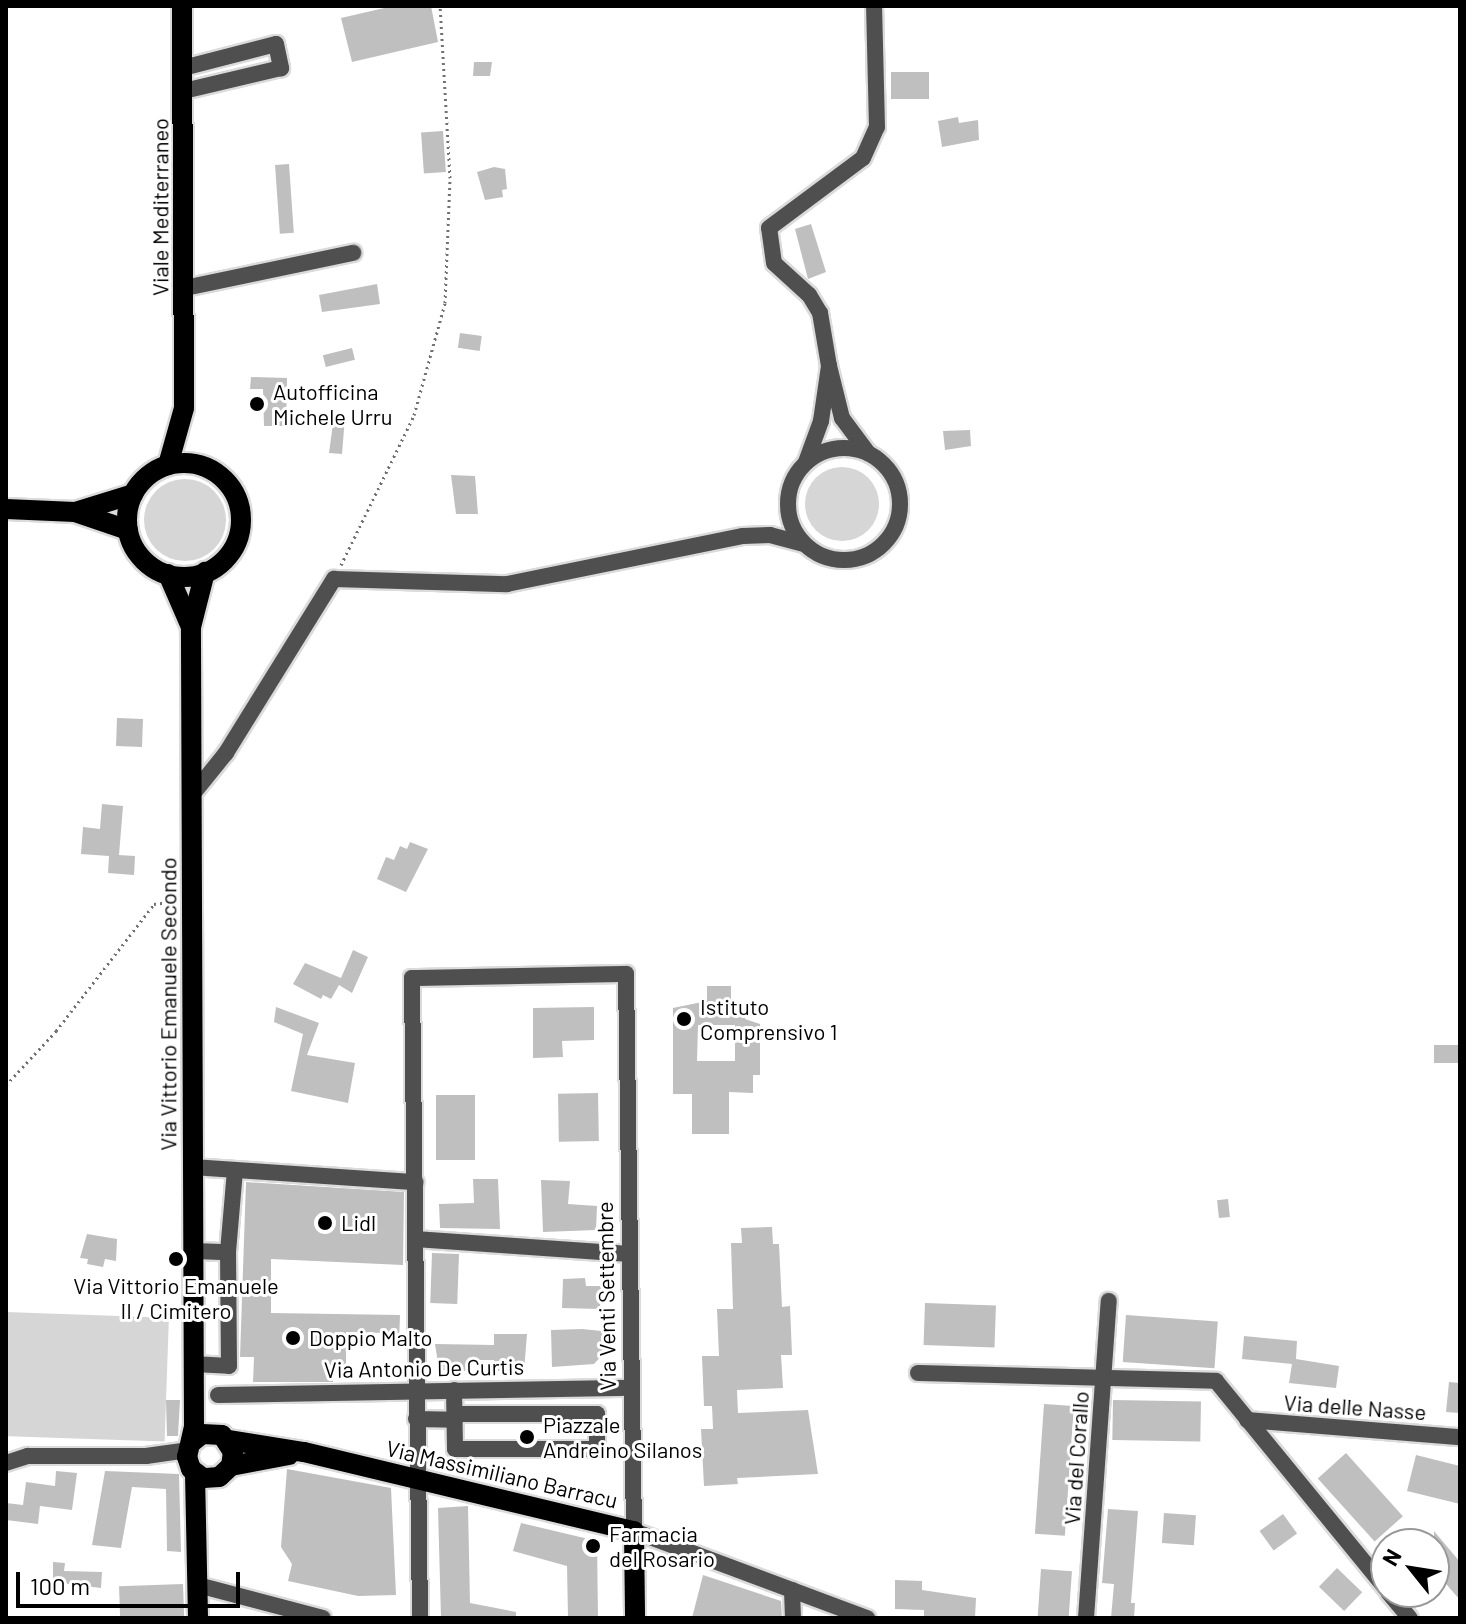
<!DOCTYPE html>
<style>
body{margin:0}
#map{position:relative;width:1466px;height:1624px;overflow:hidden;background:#fff;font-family:Barlow,sans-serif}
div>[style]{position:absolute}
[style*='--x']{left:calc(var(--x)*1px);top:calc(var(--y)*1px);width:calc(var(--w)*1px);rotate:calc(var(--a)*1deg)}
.green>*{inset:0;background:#d6d6d6;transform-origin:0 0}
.round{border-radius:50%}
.building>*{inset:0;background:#bfbfbf;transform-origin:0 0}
.path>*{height:3px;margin-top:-1.5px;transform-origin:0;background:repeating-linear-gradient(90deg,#717171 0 2px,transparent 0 6px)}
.roads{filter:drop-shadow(2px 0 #dbdbdb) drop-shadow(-2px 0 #dbdbdb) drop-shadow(0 2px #dbdbdb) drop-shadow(0 -2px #dbdbdb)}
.minor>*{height:16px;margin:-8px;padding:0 8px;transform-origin:8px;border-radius:8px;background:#4f4f4f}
.minor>.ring{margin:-8px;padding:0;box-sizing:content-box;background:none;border:16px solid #4f4f4f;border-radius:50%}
.major>*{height:20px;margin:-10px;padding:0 10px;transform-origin:10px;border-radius:10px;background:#000}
.major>.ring{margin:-10px;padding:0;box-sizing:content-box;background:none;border:20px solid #000;border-radius:50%}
.dots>*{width:22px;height:22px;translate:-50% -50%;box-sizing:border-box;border:4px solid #fff;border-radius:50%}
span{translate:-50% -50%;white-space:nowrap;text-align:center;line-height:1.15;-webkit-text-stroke:6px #fff;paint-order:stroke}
.street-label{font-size:22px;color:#000}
.poi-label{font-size:22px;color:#000}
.left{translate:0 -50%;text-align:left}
.frame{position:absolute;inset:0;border:8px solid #000;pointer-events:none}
.north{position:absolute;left:1370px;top:1528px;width:80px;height:80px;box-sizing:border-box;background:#fff;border:2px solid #999;border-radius:50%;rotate:300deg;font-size:22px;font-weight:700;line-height:32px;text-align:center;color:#000}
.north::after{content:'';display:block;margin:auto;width:28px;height:36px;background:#000;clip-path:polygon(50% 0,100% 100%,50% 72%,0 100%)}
.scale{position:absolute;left:16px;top:1572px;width:224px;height:36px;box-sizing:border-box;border:4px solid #000;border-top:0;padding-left:10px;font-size:24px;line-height:28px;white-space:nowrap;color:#000;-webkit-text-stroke:6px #fff;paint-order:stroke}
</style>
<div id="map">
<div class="green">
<i class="round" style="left:805px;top:467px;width:74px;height:74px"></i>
<i class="round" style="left:144px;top:479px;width:82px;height:82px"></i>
<i style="left:6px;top:1312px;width:163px;height:124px;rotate:2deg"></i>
</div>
<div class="building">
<i style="clip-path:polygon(393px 6px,431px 6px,438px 42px,352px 62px,341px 18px)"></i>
<i style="clip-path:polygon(474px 62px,492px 62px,490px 76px,473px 76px)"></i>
<i style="left:891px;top:72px;width:38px;height:27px"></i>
<i style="clip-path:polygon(958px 117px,959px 123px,978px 120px,979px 140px,942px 147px,938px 121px)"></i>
<i style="left:443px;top:131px;width:41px;height:22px;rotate:86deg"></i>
<i style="left:289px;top:164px;width:69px;height:14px;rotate:86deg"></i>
<i style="clip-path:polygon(494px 167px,505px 169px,507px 189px,502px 190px,503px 197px,485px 200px,477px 172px)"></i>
<i style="clip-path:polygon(811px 224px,826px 272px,808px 279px,795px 229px)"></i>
<i style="clip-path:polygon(377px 284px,380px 304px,322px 312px,319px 295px)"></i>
<i style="left:460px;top:333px;width:22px;height:15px;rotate:8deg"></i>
<i style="left:352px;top:348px;width:12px;height:30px;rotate:76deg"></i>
<i style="clip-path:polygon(251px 377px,287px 378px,286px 426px,264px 426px,263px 389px,250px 389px)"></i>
<i style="clip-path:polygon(334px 416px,345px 417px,342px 454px,329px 453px)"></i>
<i style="clip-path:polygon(970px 430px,971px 446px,945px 450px,943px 431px)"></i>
<i style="clip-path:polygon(451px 475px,475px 476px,478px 514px,456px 514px)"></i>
<i style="left:117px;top:718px;width:26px;height:28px;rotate:2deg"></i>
<i style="clip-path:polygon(102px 804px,123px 806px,119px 855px,135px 856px,134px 875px,108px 873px,109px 856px,81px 854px,83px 827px,100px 829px)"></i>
<i style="clip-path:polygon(410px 842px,428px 849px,406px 892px,377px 879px,386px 857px,394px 860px,400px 846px,407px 849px)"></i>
<i style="clip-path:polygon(353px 950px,368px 957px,352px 993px,339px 985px,331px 999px,323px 995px,321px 999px,293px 984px,305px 963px,341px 978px)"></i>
<i style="clip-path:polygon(evenodd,707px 986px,731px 986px,731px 1003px,745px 1003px,745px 1019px,760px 1024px,760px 1075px,753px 1075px,753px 1093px,729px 1092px,729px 1134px,692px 1134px,692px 1094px,673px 1094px,673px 1008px,707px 1001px,707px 986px,698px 1025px,735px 1025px,735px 1061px,697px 1061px,698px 1025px)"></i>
<i style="clip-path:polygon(276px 1007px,319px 1023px,307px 1055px,355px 1063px,348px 1103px,291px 1091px,303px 1034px,274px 1022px)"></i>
<i style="clip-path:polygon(594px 1007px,594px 1040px,562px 1041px,563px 1057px,533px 1058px,533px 1008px)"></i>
<i style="left:1460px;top:1045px;width:18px;height:26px;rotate:90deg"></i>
<i style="left:598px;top:1093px;width:48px;height:40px;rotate:89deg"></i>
<i style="left:475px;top:1095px;width:65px;height:39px;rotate:90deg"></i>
<i style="clip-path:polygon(473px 1179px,498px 1179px,500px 1229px,440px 1228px,439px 1204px,474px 1203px)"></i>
<i style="clip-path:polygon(541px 1180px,570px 1181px,568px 1204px,597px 1206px,596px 1230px,543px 1232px)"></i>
<i style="clip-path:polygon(246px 1182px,404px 1192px,403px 1265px,271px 1259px,271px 1313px,400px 1315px,399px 1343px,385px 1342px,385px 1333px,346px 1332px,346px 1372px,333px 1372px,333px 1382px,253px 1382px,254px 1357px,240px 1357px)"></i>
<i style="left:1228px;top:1199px;width:18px;height:11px;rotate:84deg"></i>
<i style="clip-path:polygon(772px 1227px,773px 1244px,779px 1244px,782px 1307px,790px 1306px,792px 1355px,781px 1355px,783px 1388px,737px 1390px,738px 1413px,808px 1410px,818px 1474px,737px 1478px,738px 1484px,704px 1486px,701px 1429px,713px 1429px,712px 1406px,704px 1406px,702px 1356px,719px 1356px,717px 1309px,733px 1309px,731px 1243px,742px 1243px,741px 1228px)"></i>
<i style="clip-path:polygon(87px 1234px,117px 1239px,116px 1261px,105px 1259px,103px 1267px,87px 1264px,88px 1259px,80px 1258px)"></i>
<i style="left:432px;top:1253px;width:27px;height:50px;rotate:2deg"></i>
<i style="clip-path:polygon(585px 1278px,586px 1286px,601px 1286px,600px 1309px,562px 1308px,563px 1279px)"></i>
<i style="left:925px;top:1303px;width:71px;height:42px;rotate:2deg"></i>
<i style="left:1126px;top:1315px;width:92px;height:47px;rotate:4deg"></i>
<i style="clip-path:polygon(551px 1330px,582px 1329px,611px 1332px,604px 1353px,594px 1364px,552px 1367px)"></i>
<i style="clip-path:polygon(494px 1334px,527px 1334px,524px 1371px,494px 1371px,494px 1360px,468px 1360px,468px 1371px,439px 1370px,435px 1344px,494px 1345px)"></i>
<i style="clip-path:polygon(1244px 1336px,1297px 1341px,1296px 1359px,1339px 1366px,1336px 1388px,1289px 1383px,1292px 1364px,1242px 1359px)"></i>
<i style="clip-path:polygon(1449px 1382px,1460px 1383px,1460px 1413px,1446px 1412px)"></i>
<i style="clip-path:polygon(166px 1400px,180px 1400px,178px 1436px,167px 1436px)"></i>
<i style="left:1113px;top:1400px;width:88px;height:40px;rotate:1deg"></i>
<i style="left:1044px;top:1404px;width:30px;height:130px;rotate:4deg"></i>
<i style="left:1346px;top:1453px;width:85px;height:38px;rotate:48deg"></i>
<i style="clip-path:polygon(1416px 1455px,1460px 1466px,1460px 1504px,1407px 1491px)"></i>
<i style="clip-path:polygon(287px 1469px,391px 1488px,396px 1595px,358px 1596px,288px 1581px,292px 1564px,281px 1547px)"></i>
<i style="clip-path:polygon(56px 1471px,77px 1473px,72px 1510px,40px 1506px,38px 1524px,6px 1520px,6px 1503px,23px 1505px,26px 1482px,55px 1486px)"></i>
<i style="clip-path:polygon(105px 1471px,179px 1474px,181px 1552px,167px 1551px,166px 1489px,132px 1487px,121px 1548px,92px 1545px)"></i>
<i style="clip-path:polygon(468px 1506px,470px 1603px,516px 1612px,516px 1618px,441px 1618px,438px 1508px)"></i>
<i style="clip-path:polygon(1108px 1509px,1138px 1511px,1131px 1603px,1135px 1603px,1134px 1618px,1111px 1618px,1114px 1584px,1102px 1583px)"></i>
<i style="left:1164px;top:1513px;width:32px;height:30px;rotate:4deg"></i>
<i style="left:1283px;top:1514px;width:24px;height:29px;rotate:54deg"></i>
<i style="clip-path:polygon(521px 1523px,597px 1541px,598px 1618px,568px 1618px,567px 1566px,513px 1551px)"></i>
<i style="clip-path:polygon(1434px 1531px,1460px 1562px,1460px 1600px,1434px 1570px)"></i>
<i style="clip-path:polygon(53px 1562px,65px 1563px,64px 1571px,102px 1572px,101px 1588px,53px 1582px)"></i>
<i style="left:1337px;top:1568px;width:35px;height:26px;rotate:44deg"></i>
<i style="left:1041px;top:1569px;width:31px;height:49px;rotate:4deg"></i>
<i style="clip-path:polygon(703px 1575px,781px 1601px,782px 1618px,692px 1618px)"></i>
<i style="clip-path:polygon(895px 1580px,922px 1581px,922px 1590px,976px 1598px,975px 1618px,924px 1618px,924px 1610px,895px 1609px)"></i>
<i style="left:183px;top:1584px;width:34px;height:64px;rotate:88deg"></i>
</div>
<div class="path">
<i style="--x:341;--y:565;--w:167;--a:-64"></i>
<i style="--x:414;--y:415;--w:116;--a:-74.5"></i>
<i style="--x:445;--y:303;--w:125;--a:-87.7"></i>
<i style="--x:450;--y:178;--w:172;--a:-93.3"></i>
<i style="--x:6;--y:1085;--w:74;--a:-47.2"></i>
<i style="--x:56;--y:1031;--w:160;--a:-52.3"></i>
<i style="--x:154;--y:904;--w:15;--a:-8"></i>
</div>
<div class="roads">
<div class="minor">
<i style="--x:183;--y:68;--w:96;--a:-14.5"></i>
<i style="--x:276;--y:44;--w:25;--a:78"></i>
<i style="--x:281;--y:68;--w:100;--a:166.7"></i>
<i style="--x:185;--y:288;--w:172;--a:-11.8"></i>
<i style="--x:829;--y:366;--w:54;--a:-99.6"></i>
<i style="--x:820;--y:313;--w:21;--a:-121"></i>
<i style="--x:809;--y:295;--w:47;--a:-137.6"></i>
<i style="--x:774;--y:263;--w:35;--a:-98"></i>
<i style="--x:769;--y:228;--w:117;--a:-36.7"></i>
<i style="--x:863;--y:158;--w:34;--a:-66"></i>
<i style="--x:877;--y:127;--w:121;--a:-91.4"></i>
<i class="ring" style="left:788px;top:448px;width:96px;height:96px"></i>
<i style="--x:806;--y:462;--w:44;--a:-69.9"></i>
<i style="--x:821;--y:421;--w:56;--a:-81.7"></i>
<i style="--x:829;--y:366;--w:54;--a:76"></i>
<i style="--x:842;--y:418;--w:44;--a:53.4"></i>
<i style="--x:192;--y:795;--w:54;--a:-51"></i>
<i style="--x:226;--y:753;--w:205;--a:-58.2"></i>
<i style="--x:334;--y:579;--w:173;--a:1.7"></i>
<i style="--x:507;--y:584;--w:241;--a:-11.5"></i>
<i style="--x:743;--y:536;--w:27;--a:-2"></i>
<i style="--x:770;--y:535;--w:34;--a:15"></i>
<i style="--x:193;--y:1167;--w:223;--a:3.9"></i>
<i style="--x:415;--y:1239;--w:215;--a:4"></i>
<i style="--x:194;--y:1251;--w:34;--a:2"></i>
<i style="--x:193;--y:1364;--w:36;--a:3"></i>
<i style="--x:229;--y:1366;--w:114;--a:-90.5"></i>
<i style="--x:228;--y:1252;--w:82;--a:-85.1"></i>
<i style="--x:918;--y:1373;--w:298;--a:1.5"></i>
<i style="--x:1216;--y:1381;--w:269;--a:50.7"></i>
<i style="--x:454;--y:1390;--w:59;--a:89"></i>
<i style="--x:455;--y:1449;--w:142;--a:0"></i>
<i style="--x:597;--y:1449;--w:35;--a:-90"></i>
<i style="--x:597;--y:1414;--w:142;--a:180"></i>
<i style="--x:218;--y:1395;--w:413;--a:-1"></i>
<i style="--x:416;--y:1419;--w:39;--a:1"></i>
<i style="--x:1247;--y:1420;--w:214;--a:4.6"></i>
<i style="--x:6;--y:1463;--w:23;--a:-18"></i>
<i style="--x:28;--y:1456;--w:118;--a:0"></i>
<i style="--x:146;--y:1456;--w:42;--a:-8.1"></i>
<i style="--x:198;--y:1585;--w:129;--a:14.8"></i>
<i style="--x:792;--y:1590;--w:28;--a:88"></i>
<i style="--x:1388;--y:1592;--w:34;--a:50"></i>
<i style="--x:420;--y:1618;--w:640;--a:-90.72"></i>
<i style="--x:412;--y:978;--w:214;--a:-1.1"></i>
<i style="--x:626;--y:974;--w:557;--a:89.18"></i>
<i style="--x:634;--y:1531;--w:249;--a:20.5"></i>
<i style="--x:1086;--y:1618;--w:318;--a:-85.9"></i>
</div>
<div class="major">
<i class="ring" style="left:127px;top:463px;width:94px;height:94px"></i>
<i style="--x:168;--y:465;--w:59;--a:-74.3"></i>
<i style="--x:184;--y:408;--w:402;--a:-90.3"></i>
<i style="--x:6;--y:509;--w:69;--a:2.5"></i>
<i style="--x:75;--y:512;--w:56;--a:18.8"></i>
<i style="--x:75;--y:512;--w:61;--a:-17.2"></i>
<i style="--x:168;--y:574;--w:58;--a:66.5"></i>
<i style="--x:228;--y:1440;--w:77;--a:9"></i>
<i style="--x:304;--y:1452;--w:339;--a:13.5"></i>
<i style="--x:634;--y:1531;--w:87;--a:89.3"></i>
<i style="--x:191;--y:1443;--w:14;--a:-39"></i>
<i style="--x:202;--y:1434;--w:20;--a:3"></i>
<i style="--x:222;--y:1435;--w:20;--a:57"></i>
<i style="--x:233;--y:1452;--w:14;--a:98"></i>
<i style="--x:231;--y:1466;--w:16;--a:137"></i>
<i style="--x:219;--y:1477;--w:16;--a:176"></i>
<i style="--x:203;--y:1478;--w:15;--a:-143"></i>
<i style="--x:191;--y:1469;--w:13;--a:-108"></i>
<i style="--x:187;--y:1457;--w:32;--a:-77"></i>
<i style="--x:194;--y:1426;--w:799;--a:-90.22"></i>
<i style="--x:191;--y:627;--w:57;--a:-75.7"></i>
<i style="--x:231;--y:1466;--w:59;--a:-10.7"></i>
<i style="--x:195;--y:1474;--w:144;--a:88.8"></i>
</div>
</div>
<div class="dots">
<i style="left:257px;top:404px;background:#000"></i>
<i style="left:684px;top:1019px;background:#000"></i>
<i style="left:325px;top:1223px;background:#000"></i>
<i style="left:176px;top:1259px;background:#000"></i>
<i style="left:293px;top:1338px;background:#000"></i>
<i style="left:527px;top:1437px;background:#000"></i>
<i style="left:593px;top:1546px;background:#000"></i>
</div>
<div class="street-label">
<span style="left:160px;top:207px;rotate:-90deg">Viale Mediterraneo</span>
<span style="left:168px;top:1004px;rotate:-90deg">Via Vittorio Emanuele Secondo</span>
<span style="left:606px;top:1296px;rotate:-91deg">Via Venti Settembre</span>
<span style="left:424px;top:1368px;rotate:-1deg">Via Antonio De Curtis</span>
<span style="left:1355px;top:1407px;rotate:4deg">Via delle Nasse</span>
<span style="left:1076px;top:1458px;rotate:-86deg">Via del Corallo</span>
<span style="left:502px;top:1474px;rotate:13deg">Via Massimiliano Barracu</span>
</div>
<div class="poi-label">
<span class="left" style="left:273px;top:404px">Autofficina<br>Michele Urru</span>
<span class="left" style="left:700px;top:1019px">Istituto<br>Comprensivo 1</span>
<span class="left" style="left:341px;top:1223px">Lidl</span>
<span style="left:176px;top:1298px">Via Vittorio Emanuele<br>II / Cimitero</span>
<span class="left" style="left:309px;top:1338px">Doppio Malto</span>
<span class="left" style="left:543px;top:1437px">Piazzale<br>Andreino Silanos</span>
<span class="left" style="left:609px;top:1546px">Farmacia<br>del Rosario</span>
</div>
<div class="frame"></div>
<div class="north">N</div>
<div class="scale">100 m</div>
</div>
